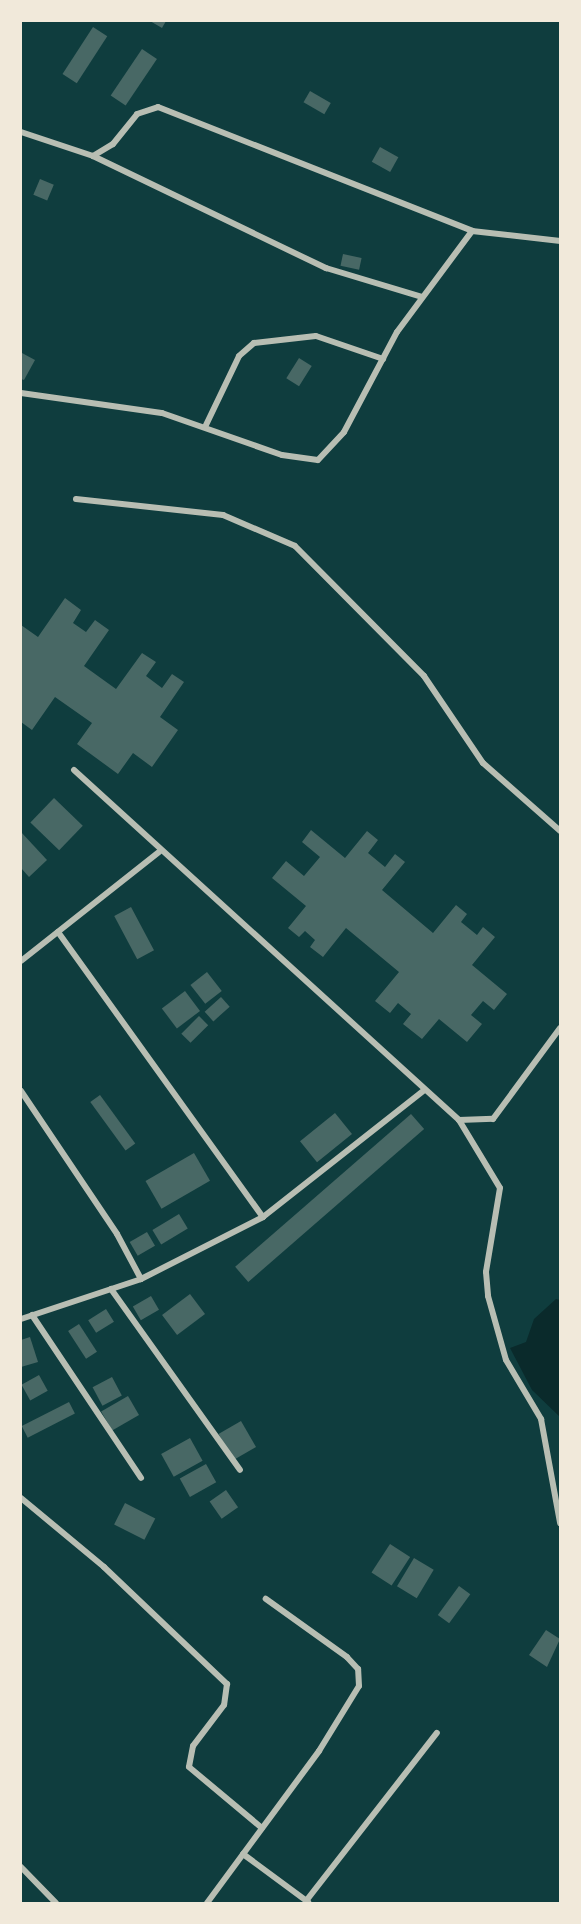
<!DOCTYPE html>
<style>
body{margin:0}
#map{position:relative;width:581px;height:1924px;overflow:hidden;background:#0f3d3e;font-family:Jost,sans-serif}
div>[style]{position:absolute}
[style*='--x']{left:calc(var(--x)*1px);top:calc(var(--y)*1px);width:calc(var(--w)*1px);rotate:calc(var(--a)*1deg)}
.water>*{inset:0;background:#0a2a2b}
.building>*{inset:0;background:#486865;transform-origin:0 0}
.minor>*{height:6px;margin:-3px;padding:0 3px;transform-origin:3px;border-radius:3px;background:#b8beb3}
span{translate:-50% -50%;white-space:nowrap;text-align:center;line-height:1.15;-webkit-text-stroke:6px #f1e9da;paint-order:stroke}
.frame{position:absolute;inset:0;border:22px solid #f1e9da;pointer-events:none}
</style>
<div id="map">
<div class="water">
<i style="clip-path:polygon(556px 1299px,560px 1300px,560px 1417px,532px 1390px,510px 1348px,526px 1342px,534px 1319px)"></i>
</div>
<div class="building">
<i style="clip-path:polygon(150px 21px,166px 21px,162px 28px)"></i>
<i style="left:93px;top:27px;width:17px;height:56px;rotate:33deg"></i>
<i style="left:142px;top:49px;width:18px;height:56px;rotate:34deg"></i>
<i style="left:310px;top:91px;width:24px;height:13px;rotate:30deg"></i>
<i style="left:380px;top:147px;width:21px;height:17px;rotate:29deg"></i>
<i style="left:40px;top:179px;width:15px;height:17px;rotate:23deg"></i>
<i style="left:343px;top:254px;width:19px;height:12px;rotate:12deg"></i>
<i style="clip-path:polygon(22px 353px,35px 360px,24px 380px,21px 379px)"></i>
<i style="left:299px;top:358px;width:15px;height:24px;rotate:32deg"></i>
<i style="clip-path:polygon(65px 598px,81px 610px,73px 623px,86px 632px,95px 620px,109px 630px,84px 666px,116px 689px,142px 653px,156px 662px,146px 676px,162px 688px,172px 674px,184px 682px,160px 717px,178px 730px,152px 767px,133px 753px,118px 774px,77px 744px,92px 723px,55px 697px,32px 730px,21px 722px,21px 625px,38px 637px)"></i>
<i style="left:54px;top:798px;width:40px;height:34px;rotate:44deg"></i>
<i style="clip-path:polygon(311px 830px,345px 858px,367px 831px,378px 840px,368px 853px,385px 867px,395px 854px,405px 862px,382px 890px,433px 933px,456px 905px,467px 914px,461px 922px,477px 935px,483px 927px,495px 937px,472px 965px,507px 994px,494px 1010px,483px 1001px,471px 1015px,482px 1024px,467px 1042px,439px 1019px,422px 1039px,403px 1024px,411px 1014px,398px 1003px,390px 1013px,375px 1001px,399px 972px,346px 928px,323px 957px,310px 947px,315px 940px,305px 931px,299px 937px,288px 928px,306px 906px,272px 878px,286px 861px,304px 876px,320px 857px,302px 842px)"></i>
<i style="clip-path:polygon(21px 832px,47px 860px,29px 877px,21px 868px)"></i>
<i style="left:131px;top:907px;width:49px;height:19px;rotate:62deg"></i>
<i style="left:207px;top:972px;width:24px;height:21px;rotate:52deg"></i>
<i style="left:185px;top:991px;width:25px;height:29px;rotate:53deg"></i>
<i style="left:221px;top:997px;width:13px;height:22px;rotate:48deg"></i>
<i style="left:199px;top:1016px;width:13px;height:25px;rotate:45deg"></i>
<i style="left:100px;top:1095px;width:60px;height:12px;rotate:54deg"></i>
<i style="left:335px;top:1113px;width:27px;height:45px;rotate:51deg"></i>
<i style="left:411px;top:1114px;width:20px;height:233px;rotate:49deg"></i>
<i style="left:194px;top:1153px;width:32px;height:56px;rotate:60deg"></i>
<i style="left:179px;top:1214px;width:17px;height:31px;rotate:59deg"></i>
<i style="left:147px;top:1232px;width:16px;height:20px;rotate:60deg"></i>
<i style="left:190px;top:1294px;width:25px;height:35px;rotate:53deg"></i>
<i style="left:151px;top:1296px;width:16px;height:21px;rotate:60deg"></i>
<i style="left:106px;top:1309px;width:15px;height:21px;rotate:58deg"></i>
<i style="left:79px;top:1324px;width:33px;height:13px;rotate:57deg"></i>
<i style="clip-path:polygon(30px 1337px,38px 1362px,21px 1367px,21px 1340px)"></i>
<i style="left:39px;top:1375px;width:18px;height:20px;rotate:61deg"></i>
<i style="left:112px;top:1377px;width:21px;height:22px;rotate:62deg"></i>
<i style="left:128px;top:1396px;width:22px;height:31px;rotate:60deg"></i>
<i style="left:69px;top:1402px;width:13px;height:53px;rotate:63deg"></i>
<i style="left:241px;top:1421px;width:30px;height:26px;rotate:60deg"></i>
<i style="left:190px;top:1438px;width:26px;height:33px;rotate:61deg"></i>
<i style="left:206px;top:1464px;width:21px;height:30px;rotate:61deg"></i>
<i style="left:226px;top:1490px;width:21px;height:20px;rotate:55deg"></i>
<i style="left:125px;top:1503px;width:34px;height:24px;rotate:27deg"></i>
<i style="left:390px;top:1544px;width:24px;height:34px;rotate:33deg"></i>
<i style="left:414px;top:1558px;width:23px;height:33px;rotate:31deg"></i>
<i style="left:459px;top:1586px;width:14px;height:36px;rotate:36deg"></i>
<i style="clip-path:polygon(546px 1630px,560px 1639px,547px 1667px,529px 1655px)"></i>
</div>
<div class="minor">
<i style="--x:21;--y:132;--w:76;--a:18.4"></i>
<i style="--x:93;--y:156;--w:23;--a:-31"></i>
<i style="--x:113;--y:144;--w:38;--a:-51"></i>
<i style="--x:137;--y:114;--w:22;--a:-18"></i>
<i style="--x:158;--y:107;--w:338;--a:21.5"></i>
<i style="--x:472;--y:231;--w:89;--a:6.5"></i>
<i style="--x:93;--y:156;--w:259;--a:25.7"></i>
<i style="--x:326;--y:268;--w:100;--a:16.8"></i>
<i style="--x:21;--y:393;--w:142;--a:8.1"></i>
<i style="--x:162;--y:413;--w:127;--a:19.3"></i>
<i style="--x:282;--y:455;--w:36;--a:8"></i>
<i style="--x:318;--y:460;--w:38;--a:-47"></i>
<i style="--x:344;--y:432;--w:113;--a:-62.1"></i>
<i style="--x:397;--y:332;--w:126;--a:-53.4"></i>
<i style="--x:206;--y:425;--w:76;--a:-64.4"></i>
<i style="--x:239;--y:356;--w:20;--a:-41"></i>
<i style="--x:254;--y:343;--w:62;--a:-6.4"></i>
<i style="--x:316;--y:336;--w:71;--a:18.9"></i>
<i style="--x:76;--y:499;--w:148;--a:6.2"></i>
<i style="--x:223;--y:515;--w:78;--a:23.3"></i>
<i style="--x:295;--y:546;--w:183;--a:45.2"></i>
<i style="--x:424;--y:676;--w:105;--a:55.9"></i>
<i style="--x:483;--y:763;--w:103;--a:41.4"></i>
<i style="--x:74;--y:770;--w:520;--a:42.27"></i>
<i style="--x:459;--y:1120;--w:34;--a:-2"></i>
<i style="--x:493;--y:1119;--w:113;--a:-53.6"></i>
<i style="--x:58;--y:932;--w:351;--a:54.3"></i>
<i style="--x:21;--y:961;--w:176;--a:-38.3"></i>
<i style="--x:21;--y:1091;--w:172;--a:56.1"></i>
<i style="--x:117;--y:1234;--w:51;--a:61.9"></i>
<i style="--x:459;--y:1120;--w:79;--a:58.9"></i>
<i style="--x:500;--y:1188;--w:85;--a:99.5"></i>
<i style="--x:486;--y:1272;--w:24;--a:85"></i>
<i style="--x:488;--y:1296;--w:66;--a:74.3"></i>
<i style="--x:506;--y:1360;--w:69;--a:59.3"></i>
<i style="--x:541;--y:1419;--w:106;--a:79.6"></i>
<i style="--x:111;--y:1289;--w:222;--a:54.5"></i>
<i style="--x:32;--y:1315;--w:196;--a:56.2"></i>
<i style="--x:21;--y:1319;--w:126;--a:-18.4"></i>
<i style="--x:141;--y:1279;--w:137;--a:-26.9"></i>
<i style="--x:263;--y:1217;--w:204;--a:-38.2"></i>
<i style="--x:21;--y:1498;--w:108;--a:39.7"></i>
<i style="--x:104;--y:1567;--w:170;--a:43.6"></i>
<i style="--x:227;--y:1684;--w:21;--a:98"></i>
<i style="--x:224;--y:1705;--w:51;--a:127.1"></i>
<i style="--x:193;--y:1746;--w:21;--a:101"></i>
<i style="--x:189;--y:1767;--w:95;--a:39.9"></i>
<i style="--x:243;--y:1854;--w:81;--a:36.4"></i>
<i style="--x:21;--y:1867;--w:50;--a:45.8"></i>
<i style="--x:306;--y:1901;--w:213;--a:-52.1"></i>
<i style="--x:207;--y:1903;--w:189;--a:-53.6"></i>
<i style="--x:319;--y:1751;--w:76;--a:-58.4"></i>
<i style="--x:359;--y:1686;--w:17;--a:-93"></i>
<i style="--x:358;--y:1669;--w:16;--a:-133"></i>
<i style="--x:347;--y:1657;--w:100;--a:-144.4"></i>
</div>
<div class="frame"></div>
</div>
